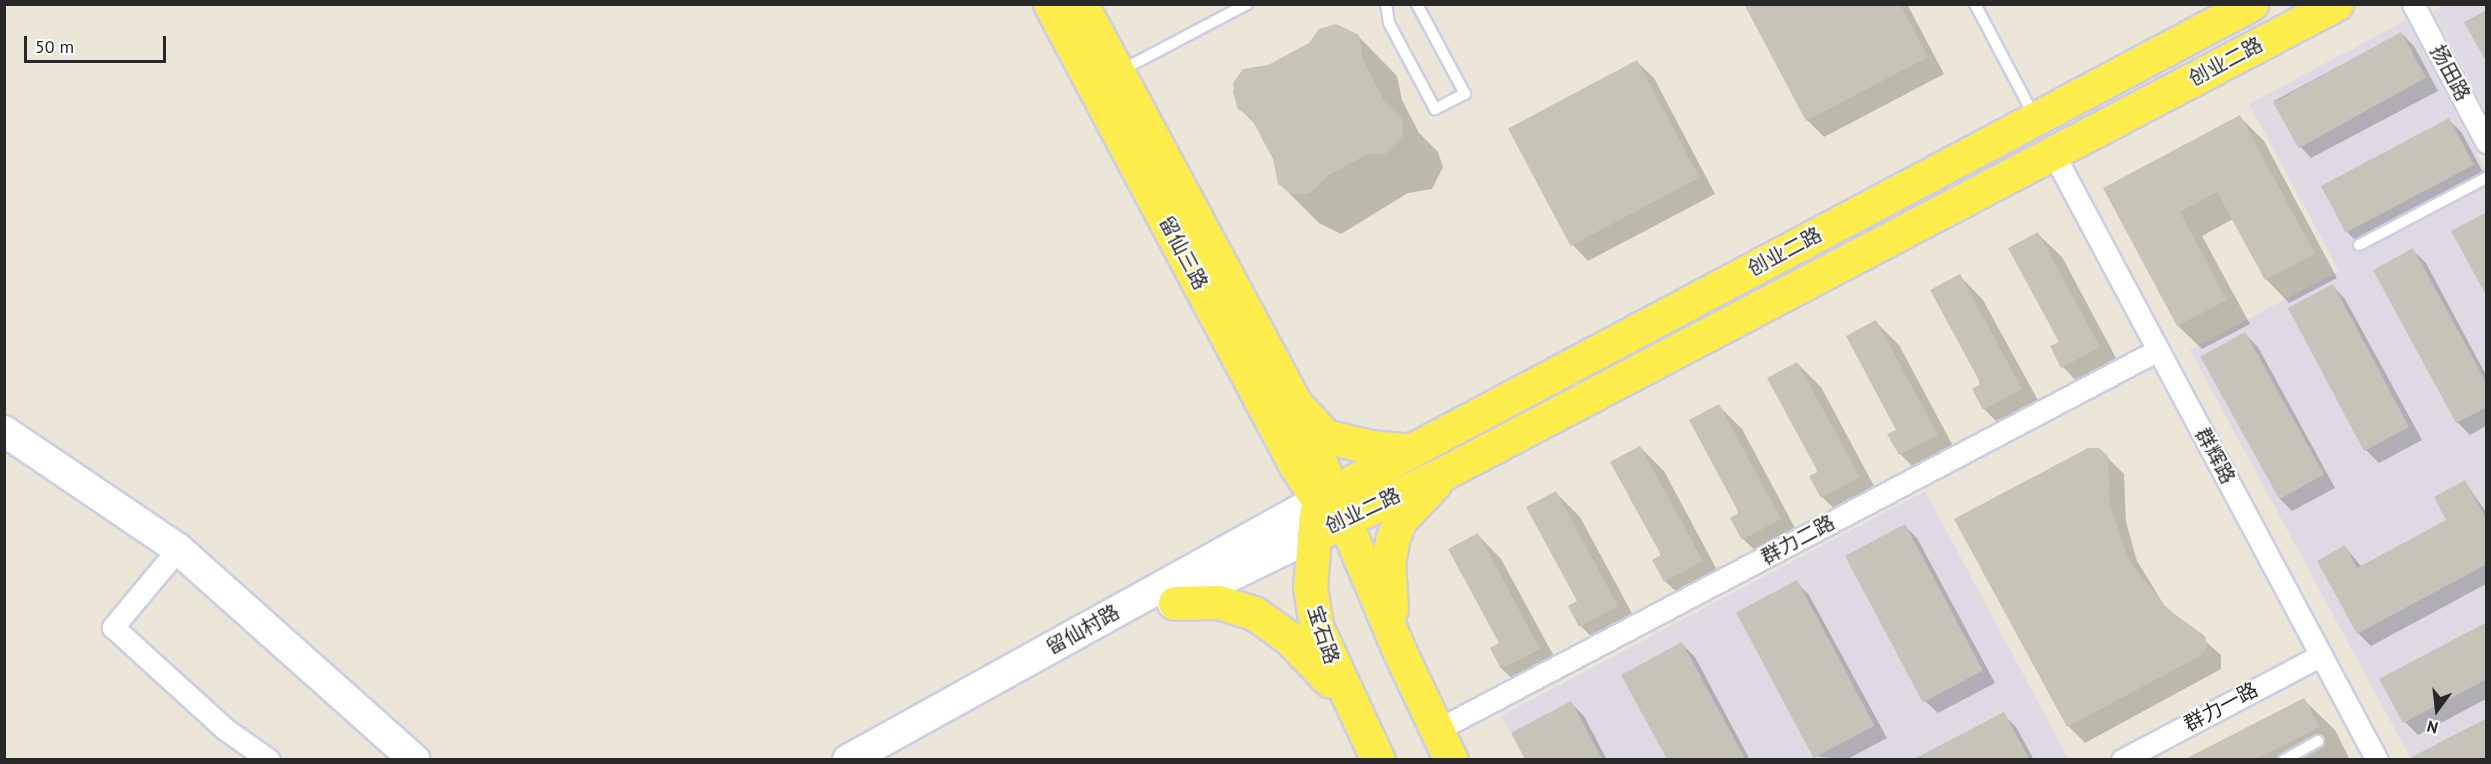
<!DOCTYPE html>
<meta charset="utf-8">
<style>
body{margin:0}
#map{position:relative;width:2491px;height:764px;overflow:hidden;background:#ece6d8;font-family:"PT Sans","Noto Sans SC",sans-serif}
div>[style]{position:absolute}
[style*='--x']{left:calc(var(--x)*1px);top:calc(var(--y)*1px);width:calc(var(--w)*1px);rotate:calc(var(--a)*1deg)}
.industrial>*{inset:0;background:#ded9e3}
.shadow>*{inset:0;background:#0003}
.building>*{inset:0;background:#c7c3b8;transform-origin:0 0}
.roads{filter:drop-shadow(2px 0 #cdcee3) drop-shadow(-2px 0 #cdcee3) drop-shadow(0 2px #cdcee3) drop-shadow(0 -2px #cdcee3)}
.lane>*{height:10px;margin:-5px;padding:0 5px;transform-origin:5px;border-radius:5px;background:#fff}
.street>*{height:21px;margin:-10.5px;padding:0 10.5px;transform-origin:10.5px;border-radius:10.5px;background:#fff}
.secondary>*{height:30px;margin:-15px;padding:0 15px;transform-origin:15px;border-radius:15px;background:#fff}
.primary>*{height:33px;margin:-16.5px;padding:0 16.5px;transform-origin:16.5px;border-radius:16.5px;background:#fcec4c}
span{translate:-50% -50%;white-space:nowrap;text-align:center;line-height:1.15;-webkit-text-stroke:4.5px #fff;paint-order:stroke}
.street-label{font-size:20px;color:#282828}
.frame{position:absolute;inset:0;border:6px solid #282828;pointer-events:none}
.north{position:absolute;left:2407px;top:680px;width:60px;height:60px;-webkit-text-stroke:4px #fff;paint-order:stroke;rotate:195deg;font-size:16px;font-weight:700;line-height:24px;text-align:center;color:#282828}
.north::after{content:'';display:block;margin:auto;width:21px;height:27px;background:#282828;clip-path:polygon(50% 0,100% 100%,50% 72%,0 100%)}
.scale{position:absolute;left:24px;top:36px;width:142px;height:27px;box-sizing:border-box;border:3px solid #282828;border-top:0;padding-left:8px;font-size:18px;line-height:21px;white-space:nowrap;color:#282828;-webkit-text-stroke:4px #fff;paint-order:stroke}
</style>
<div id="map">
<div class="industrial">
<i style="clip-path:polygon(2445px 5px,2486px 5px,2486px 111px,2433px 11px)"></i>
<i style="clip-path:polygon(2406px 20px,2486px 171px,2486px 759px,2411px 759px,2190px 350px,2339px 271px,2249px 104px)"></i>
<i style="clip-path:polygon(1925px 491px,2068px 758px,1525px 759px,1501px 716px)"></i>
</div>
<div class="shadow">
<i style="clip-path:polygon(1747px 4px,1907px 4px,1944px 74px,1824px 137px,1807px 120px)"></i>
<i style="clip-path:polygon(2401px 33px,2414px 46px,2438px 91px,2311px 158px,2299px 145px,2274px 101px)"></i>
<i style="clip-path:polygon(1358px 36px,1397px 76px,1402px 100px,1419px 133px,1438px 152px,1443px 167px,1432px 189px,1408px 193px,1341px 234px,1319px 223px,1279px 183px,1275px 159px,1257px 126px,1238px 107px,1233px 92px,1244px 70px,1268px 66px)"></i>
<i style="clip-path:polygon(1637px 62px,1654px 78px,1715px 194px,1588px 261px,1572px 244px)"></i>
<i style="clip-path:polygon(2240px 117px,2264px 141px,2337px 278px,2289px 303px,2266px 279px,2233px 219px,2202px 236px,2250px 324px,2202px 349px,2178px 326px,2105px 189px)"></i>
<i style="clip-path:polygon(2449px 120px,2462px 133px,2486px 178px,2360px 245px,2347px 232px)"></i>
<i style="clip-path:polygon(2038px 234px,2062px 257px,2123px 371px,2086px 391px,2063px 367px)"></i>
<i style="clip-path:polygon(2413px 250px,2426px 263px,2486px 375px,2486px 426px,2470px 435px,2457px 422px,2375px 270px)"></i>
<i style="clip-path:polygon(1960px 276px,1983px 300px,2045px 413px,2008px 433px,1984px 409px)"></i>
<i style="clip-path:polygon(2333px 286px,2345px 299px,2422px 440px,2379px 463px,2366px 450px)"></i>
<i style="clip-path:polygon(1875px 321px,1899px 345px,1960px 459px,1924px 478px,1900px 454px,1889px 435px,1898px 430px)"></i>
<i style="clip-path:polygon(2245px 334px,2258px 347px,2335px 488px,2292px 511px,2279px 498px)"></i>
<i style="clip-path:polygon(1797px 363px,1821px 387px,1882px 501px,1846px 520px,1822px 497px)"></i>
<i style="clip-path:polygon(1718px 405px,1742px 429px,1803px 543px,1767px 562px,1743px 539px)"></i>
<i style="clip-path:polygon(1640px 447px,1664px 471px,1725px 585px,1689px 604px,1665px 581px)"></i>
<i style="clip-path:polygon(2099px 449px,2124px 474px,2126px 522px,2137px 561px,2164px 605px,2221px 655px,2221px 669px,2085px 743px,2068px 726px,1957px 520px)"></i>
<i style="clip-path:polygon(2465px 482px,2486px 512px,2486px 584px,2371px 646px,2358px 633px,2319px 561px,2345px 547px,2362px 567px,2449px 520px)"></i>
<i style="clip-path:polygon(1556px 493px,1580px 517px,1641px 630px,1604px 650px,1581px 626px,1570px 606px,1579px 602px)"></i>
<i style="clip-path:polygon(1905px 526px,1917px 538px,1995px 683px,1938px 713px,1925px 701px,1847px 556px)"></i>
<i style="clip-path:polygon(1478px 535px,1501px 559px,1563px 673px,1526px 692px,1502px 669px,1492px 649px,1501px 644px)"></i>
<i style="clip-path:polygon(1796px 582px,1809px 595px,1887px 738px,1846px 760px,1815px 756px)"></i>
<i style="clip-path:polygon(2486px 623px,2486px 699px,2418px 735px,2405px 722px,2381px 680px)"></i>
<i style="clip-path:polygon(1682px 644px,1695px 657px,1750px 760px,1669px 760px,1623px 675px)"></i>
<i style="clip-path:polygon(2304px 700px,2335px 730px,2350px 760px,2188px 760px)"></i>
<i style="clip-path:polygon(1571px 703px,1584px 716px,1607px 760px,1526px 760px,1513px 734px)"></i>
<i style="clip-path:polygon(2003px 714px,2016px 727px,2034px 760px,1918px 760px)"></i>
<i style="clip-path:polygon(2486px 719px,2486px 760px,2423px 760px,2421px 754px)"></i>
</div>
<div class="building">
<i style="clip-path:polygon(1744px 4px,1900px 4px,1928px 57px,1806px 121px)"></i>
<i style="clip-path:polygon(2487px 10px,2487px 63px,2464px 22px)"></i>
<i style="clip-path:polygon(1336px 24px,1359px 35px,1363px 60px,1384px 101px,1403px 119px,1403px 136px,1385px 154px,1368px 154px,1327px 176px,1309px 194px,1292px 194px,1278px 184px,1273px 159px,1251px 118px,1237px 108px,1233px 83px,1243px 69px,1268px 65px,1309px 43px,1319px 29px)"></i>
<i style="left:2401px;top:32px;width:52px;height:146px;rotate:61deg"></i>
<i style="left:1637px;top:60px;width:133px;height:146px;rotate:62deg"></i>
<i style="clip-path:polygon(2240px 115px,2315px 254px,2265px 280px,2217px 192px,2180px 212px,2227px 300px,2177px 326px,2103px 188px)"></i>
<i style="left:2449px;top:118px;width:53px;height:145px;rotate:62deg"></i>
<i style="clip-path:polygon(2487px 212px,2487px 297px,2451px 231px)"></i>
<i style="clip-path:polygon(2038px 232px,2100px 347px,2061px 368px,2050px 346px,2059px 342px,2008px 248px)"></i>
<i style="clip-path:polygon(2413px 248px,2487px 384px,2487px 407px,2456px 423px,2373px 270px)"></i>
<i style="clip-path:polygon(1960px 274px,2022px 389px,1983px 410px,1972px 389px,1981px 384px,1930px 290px)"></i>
<i style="left:2333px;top:284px;width:162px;height:51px;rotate:62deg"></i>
<i style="clip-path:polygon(1876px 320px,1938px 435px,1899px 455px,1887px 434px,1896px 430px,1846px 336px)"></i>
<i style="left:2245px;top:332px;width:163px;height:51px;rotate:61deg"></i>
<i style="clip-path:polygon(1797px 362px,1860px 477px,1821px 498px,1809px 476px,1818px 472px,1767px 378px)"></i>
<i style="clip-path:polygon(1719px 404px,1781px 519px,1742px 540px,1730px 518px,1739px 513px,1689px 420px)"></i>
<i style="clip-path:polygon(1640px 446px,1703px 561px,1664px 582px,1652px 560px,1661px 555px,1610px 462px)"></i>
<i style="clip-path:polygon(2088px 448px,2099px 448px,2108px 456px,2110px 504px,2129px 560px,2166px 608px,2205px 636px,2207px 647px,2200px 656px,2067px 727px,1954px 519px)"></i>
<i style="clip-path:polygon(2465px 480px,2487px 520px,2487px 564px,2357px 634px,2317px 561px,2345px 545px,2357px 568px,2446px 520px,2434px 497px)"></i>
<i style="clip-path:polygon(1556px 491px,1618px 606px,1579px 627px,1568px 606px,1577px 601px,1526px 507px)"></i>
<i style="left:1905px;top:524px;width:166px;height:68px;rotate:62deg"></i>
<i style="clip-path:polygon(1478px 533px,1540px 649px,1501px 669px,1490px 648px,1499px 643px,1448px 549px)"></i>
<i style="left:1797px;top:580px;width:165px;height:69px;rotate:62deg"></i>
<i style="clip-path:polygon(2487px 622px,2487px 679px,2403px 723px,2379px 679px)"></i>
<i style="clip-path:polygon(1682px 642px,1745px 759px,1667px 759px,1621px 675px)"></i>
<i style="clip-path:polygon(2304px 698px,2320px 727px,2256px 759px,2185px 759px)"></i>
<i style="clip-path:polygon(1571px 701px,1602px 759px,1525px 759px,1511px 733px)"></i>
<i style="clip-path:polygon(2004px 712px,2029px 759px,1914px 759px)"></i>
<i style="clip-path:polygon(2487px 718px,2487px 759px,2408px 759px)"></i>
</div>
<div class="roads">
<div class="lane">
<i style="--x:1386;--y:4;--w:19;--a:81"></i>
<i style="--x:1389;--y:23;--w:98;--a:61.9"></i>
<i style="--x:1435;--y:109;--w:34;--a:-27"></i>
<i style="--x:1465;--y:94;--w:102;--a:-118.1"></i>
<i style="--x:1975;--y:4;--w:127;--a:62.2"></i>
<i style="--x:1120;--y:71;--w:144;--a:-27.8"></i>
<i style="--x:2359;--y:245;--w:144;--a:-27.8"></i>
<i style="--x:2284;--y:760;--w:39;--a:-29"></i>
</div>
<div class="street">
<i style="--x:2413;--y:4;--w:156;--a:62.1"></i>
<i style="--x:2053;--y:153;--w:688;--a:61.91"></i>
<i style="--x:178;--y:549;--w:102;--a:129.8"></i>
<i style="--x:113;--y:627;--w:151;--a:42.3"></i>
<i style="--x:225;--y:729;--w:54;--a:35.2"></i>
<i style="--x:1437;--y:730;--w:815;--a:-27.79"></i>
<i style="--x:2122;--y:760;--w:225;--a:-27.8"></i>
</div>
<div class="secondary">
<i style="--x:4;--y:431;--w:210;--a:34.1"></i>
<i style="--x:178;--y:549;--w:317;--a:41.7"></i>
<i style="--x:1173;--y:604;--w:157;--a:-26.1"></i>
<i style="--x:848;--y:760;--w:537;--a:-28.95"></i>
</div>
<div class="primary">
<i style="--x:1050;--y:4;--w:523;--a:61.97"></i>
<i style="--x:1296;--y:466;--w:40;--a:57.1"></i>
<i style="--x:1081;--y:4;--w:453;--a:61.8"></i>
<i style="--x:1295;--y:403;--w:264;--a:67.2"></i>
<i style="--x:1397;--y:646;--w:126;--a:64.7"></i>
<i style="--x:1302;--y:411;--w:34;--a:47"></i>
<i style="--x:1325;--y:436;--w:46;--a:13.7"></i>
<i style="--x:1370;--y:447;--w:41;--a:5.6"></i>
<i style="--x:1318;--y:500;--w:1057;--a:-28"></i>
<i style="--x:1316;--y:514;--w:73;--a:94.7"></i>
<i style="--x:1310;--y:587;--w:39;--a:81"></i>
<i style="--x:1316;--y:626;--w:148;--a:65.2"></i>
<i style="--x:1314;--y:535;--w:146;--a:-25.5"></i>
<i style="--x:1446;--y:472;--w:1006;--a:-27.74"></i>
<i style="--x:1175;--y:603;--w:43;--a:-1.3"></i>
<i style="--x:1218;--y:602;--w:38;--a:17"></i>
<i style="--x:1254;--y:613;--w:43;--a:35.5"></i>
<i style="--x:1289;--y:638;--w:59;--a:46.4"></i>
<i style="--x:1391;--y:609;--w:47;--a:-93.7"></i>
<i style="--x:1388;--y:562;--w:25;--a:-79"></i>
<i style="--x:1393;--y:537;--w:18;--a:-68"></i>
<i style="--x:1400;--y:520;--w:50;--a:-46.6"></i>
</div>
</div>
<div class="street-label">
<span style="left:2226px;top:62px;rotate:-28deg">创业二路</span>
<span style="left:2450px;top:73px;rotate:62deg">扬田路</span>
<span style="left:1785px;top:252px;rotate:-28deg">创业二路</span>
<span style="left:1183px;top:253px;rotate:62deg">留仙三路</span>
<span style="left:2215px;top:456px;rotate:62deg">群辉路</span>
<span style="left:1363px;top:511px;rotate:-25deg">创业二路</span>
<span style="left:1798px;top:540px;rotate:-28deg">群力二路</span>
<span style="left:1083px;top:630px;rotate:-29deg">留仙村路</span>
<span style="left:1323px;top:635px;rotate:72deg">宝石路</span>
<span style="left:2221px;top:707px;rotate:-28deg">群力一路</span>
</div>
<div class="frame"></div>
<div class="north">N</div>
<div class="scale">50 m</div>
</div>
